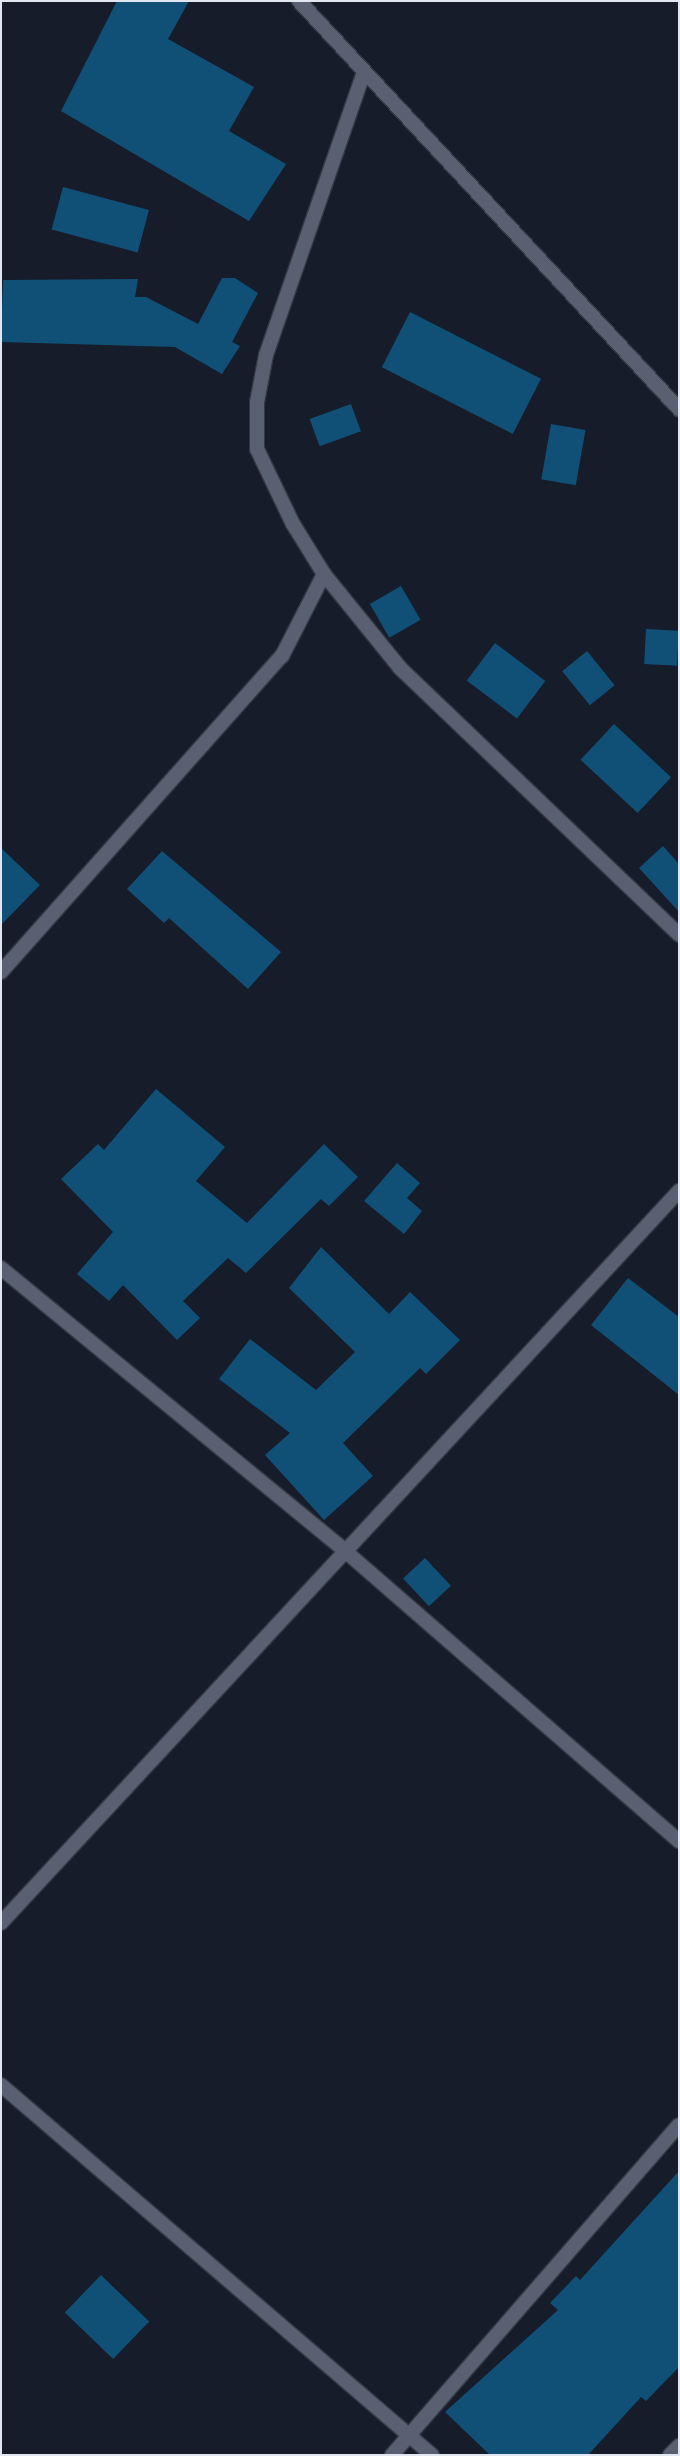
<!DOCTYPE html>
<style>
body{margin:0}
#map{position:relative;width:680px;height:2456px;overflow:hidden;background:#161c2a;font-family:"Sofia Sans Condensed",sans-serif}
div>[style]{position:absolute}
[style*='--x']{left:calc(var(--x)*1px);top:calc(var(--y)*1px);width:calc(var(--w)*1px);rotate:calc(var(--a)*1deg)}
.building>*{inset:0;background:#105077;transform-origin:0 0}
.roads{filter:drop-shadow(1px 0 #343843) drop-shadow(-1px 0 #343843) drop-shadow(0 1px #343843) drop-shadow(0 -1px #343843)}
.minor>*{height:14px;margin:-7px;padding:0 7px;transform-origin:7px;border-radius:7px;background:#586071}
.secondary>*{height:14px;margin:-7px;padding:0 7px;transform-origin:7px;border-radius:7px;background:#586071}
span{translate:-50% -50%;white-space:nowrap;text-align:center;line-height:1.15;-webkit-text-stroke:4.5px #161c2a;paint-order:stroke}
.frame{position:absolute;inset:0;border:2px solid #e1e6f0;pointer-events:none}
</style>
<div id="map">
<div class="building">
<i style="clip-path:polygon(117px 1px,189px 1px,168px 39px,254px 87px,229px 131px,286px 164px,249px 221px,61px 111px)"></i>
<i style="left:63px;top:187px;width:89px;height:44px;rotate:15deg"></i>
<i style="clip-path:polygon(222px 278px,235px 278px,258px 293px,232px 342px,240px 346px,222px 374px,175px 347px,1px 342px,3px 280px,138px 279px,135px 297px,146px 297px,198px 324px)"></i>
<i style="left:410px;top:312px;width:147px;height:62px;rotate:27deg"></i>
<i style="left:351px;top:404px;width:29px;height:44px;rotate:70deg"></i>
<i style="left:551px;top:424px;width:35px;height:56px;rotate:10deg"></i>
<i style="left:401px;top:586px;width:39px;height:36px;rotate:60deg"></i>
<i style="left:646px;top:629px;width:33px;height:35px;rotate:3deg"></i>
<i style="left:495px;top:643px;width:63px;height:47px;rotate:37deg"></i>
<i style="left:587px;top:651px;width:44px;height:32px;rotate:51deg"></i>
<i style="left:614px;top:724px;width:78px;height:49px;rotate:43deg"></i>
<i style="clip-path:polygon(663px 846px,679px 864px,679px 912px,639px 868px)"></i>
<i style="clip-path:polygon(1px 848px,40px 885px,1px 925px)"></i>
<i style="clip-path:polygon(162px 851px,281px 952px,248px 989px,169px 918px,164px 923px,127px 889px)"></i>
<i style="clip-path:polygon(156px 1089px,225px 1147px,196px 1181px,247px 1223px,324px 1144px,358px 1177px,329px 1206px,321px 1199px,246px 1273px,228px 1258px,183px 1301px,200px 1318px,177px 1340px,123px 1285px,109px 1301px,77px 1274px,113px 1232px,61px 1179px,98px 1144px,104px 1150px)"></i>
<i style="clip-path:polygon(397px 1163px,420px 1183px,407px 1198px,422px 1211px,404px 1234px,364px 1201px)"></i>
<i style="clip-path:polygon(321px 1247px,389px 1314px,410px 1292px,460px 1340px,426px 1374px,420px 1368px,343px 1443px,373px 1476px,324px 1520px,265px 1455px,290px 1433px,219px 1379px,250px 1339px,316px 1390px,355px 1352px,289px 1288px)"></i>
<i style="clip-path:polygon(628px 1278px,679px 1317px,679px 1395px,591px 1325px)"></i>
<i style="left:425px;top:1558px;width:38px;height:30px;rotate:47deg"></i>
<i style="clip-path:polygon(679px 2171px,679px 2367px,646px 2401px,641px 2397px,588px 2455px,490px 2455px,445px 2412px,558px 2310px,550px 2303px,576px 2276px,580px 2280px)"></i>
<i style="left:101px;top:2275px;width:67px;height:52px;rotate:44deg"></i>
</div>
<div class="roads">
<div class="minor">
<i style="--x:364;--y:72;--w:299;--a:109.1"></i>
<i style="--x:266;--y:355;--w:48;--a:100.8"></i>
<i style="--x:257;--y:402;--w:47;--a:90"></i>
<i style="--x:257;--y:449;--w:83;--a:64.4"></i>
<i style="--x:293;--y:524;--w:59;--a:58.2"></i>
<i style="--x:324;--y:574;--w:121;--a:51"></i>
<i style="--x:400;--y:668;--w:386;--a:43.7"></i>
<i style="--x:1;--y:972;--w:423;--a:-48.4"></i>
<i style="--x:282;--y:656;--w:92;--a:-62.9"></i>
<i style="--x:1;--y:1268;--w:444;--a:39.4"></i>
<i style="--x:344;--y:1550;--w:444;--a:41"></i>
<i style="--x:1;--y:1923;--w:998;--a:-47.19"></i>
<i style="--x:1;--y:2085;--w:568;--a:40.65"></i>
<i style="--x:392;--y:2455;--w:437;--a:-49"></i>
<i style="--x:670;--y:2455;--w:13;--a:-45"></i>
</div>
<div class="secondary">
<i style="--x:299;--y:1;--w:558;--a:47.04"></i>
</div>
</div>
<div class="frame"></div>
</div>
